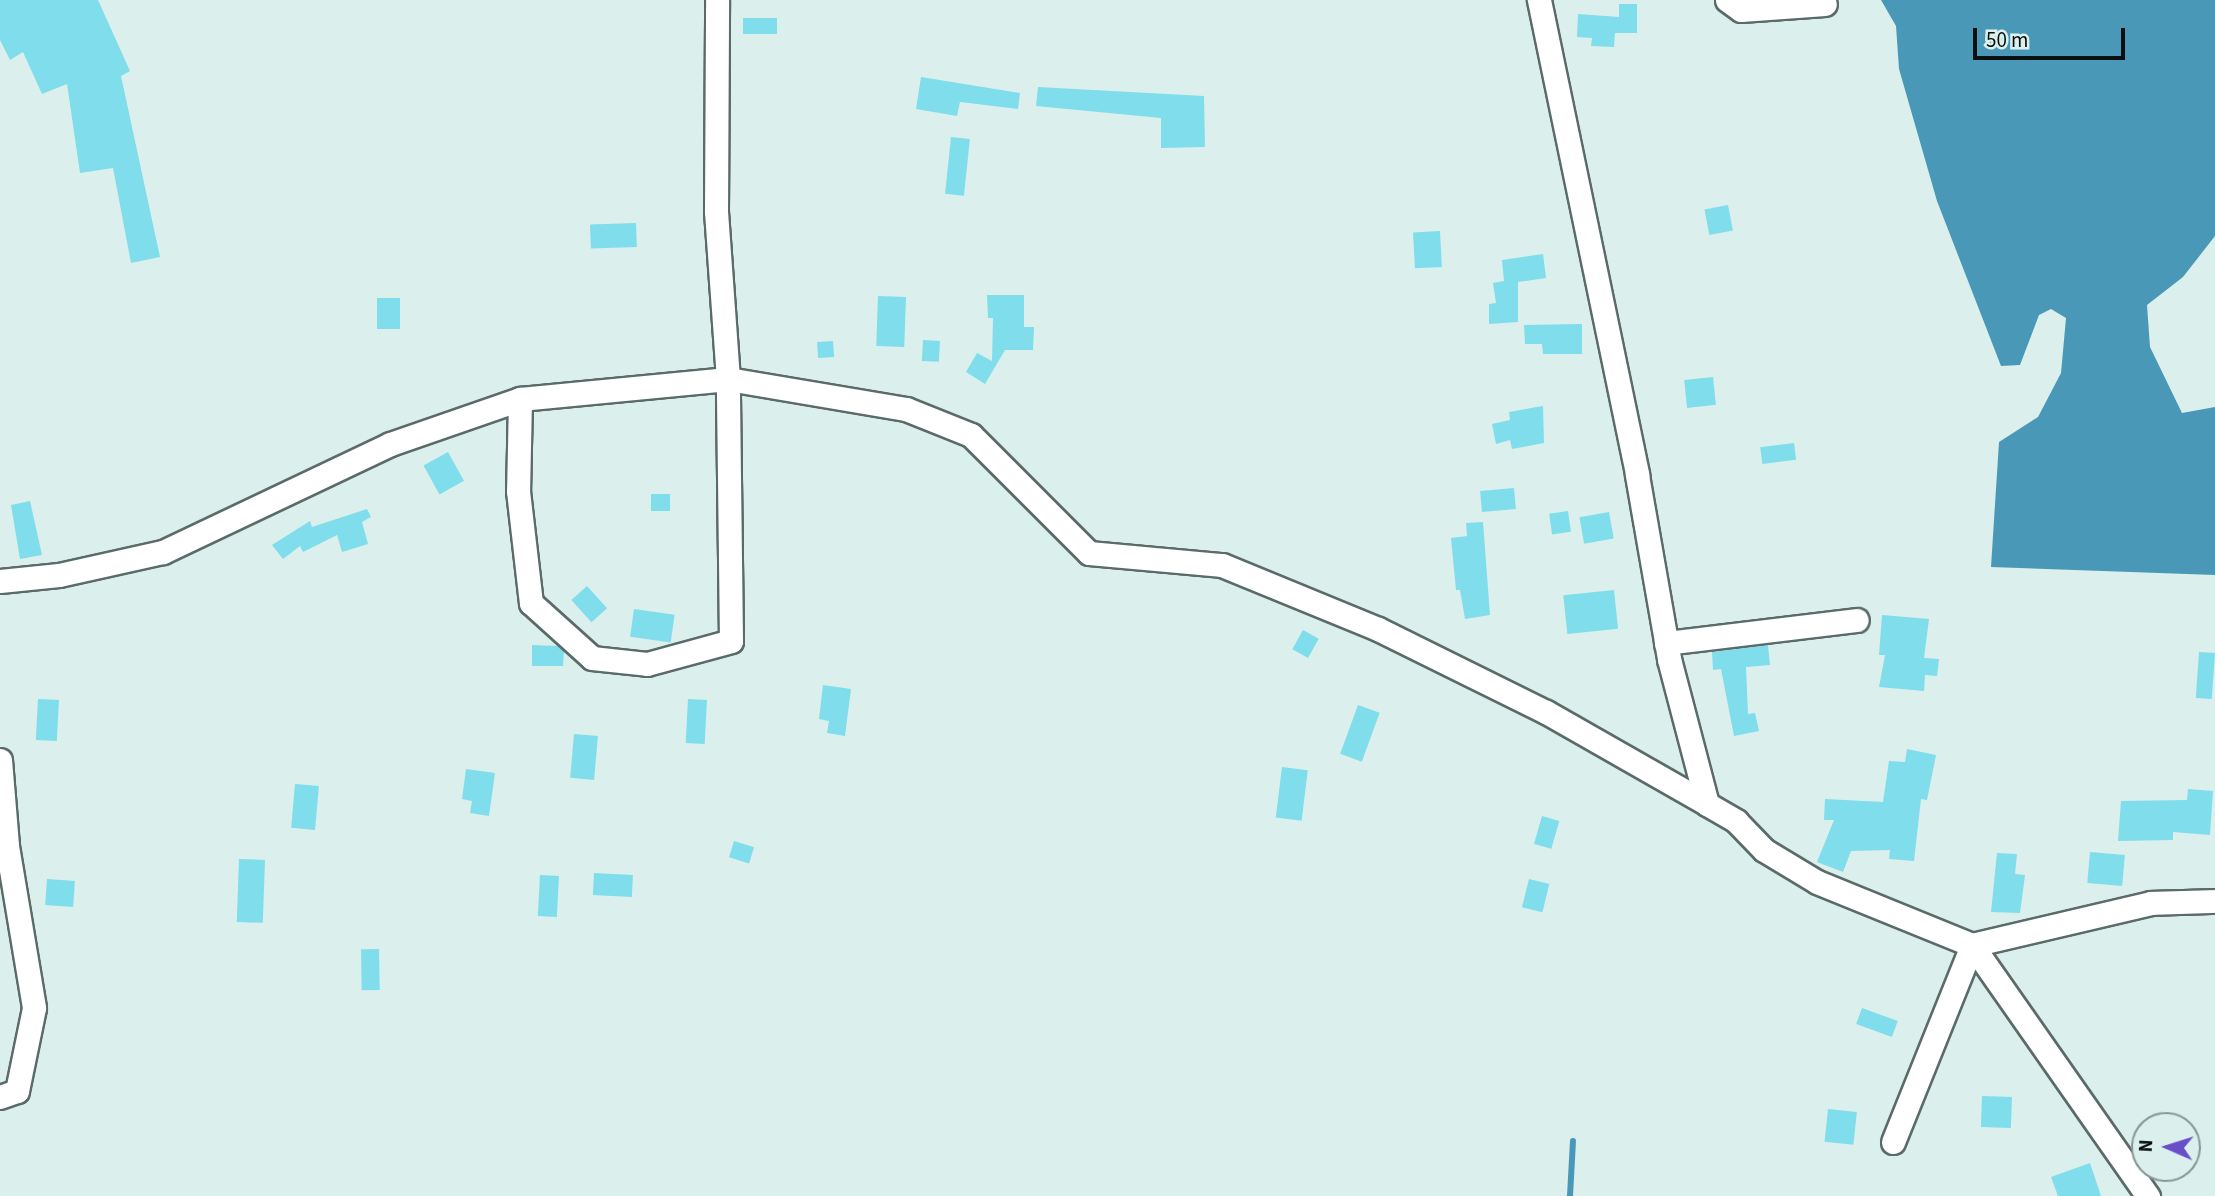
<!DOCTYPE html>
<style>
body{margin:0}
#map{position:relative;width:2215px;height:1196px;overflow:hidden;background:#dbefed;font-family:"Source Sans 3",sans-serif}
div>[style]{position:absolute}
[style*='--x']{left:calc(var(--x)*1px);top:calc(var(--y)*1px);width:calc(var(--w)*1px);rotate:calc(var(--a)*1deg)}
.water>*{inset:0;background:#4a98b8}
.stream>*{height:6px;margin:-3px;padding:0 3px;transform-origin:3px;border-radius:3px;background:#4a98b8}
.building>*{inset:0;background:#80ddeb;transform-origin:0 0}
.roads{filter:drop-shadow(2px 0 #5a6b69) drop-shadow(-2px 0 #5a6b69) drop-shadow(0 2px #5a6b69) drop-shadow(0 -2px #5a6b69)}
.minor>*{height:23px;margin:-11.5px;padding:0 11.5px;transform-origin:11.5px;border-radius:11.5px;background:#fff}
span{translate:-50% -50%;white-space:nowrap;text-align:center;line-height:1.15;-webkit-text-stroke:7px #dbefed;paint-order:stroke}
.north{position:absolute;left:2131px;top:1112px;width:70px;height:70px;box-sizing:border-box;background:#dbefed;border:2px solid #879594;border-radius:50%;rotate:273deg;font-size:19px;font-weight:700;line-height:28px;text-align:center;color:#080f0e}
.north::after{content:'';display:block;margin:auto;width:24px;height:32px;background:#684ec7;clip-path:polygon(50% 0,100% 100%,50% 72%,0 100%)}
.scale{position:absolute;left:1973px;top:28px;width:152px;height:32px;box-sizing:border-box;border:4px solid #080f0e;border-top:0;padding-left:9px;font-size:21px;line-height:24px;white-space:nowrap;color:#080f0e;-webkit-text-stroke:5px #dbefed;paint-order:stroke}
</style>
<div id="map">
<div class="water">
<i style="clip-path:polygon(1881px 0,2215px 0,2215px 236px,2183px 277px,2147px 305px,2150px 347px,2182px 413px,2215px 407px,2215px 575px,1991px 567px,1999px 442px,2038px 417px,2061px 373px,2066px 318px,2051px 309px,2039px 315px,2020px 365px,2001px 366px,1937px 201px,1899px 69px,1896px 26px)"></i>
</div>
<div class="stream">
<i style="--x:1570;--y:1196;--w:55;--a:-86.9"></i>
</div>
<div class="building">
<i style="clip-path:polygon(0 0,98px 0,130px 71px,121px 76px,160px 257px,131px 263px,113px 168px,80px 173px,67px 84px,42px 94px,23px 52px,10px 60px,0 40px)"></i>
<i style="clip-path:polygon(1619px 4px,1637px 4px,1637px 33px,1615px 33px,1614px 47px,1591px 46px,1592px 38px,1577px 37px,1578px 14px,1619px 17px)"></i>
<i style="left:743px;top:18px;width:34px;height:16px"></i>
<i style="clip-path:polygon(921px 77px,1020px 93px,1018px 109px,960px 102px,957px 116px,916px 109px)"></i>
<i style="clip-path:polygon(1038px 87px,1204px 96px,1205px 147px,1161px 148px,1161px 118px,1036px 106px)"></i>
<i style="left:951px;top:137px;width:19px;height:57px;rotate:6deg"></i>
<i style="left:1728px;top:205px;width:26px;height:24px;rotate:79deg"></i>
<i style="left:636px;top:223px;width:24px;height:46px;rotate:88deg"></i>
<i style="left:1440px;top:231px;width:36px;height:27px;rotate:87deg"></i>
<i style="clip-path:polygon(1543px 254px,1546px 278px,1518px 282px,1518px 322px,1489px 324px,1489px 304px,1496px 303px,1493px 283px,1504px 281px,1502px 260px)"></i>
<i style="clip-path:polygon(987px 295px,1024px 295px,1024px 327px,1034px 327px,1033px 350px,1005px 350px,985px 384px,966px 372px,977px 353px,992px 361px,993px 318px,988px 318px)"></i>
<i style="left:878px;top:296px;width:28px;height:50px;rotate:2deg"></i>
<i style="left:377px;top:298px;width:23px;height:31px"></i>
<i style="clip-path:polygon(1582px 324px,1582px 354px,1543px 354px,1542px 344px,1525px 344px,1524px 325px)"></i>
<i style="left:923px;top:340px;width:17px;height:21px;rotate:3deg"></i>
<i style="left:833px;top:341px;width:16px;height:16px;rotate:86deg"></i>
<i style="left:1713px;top:377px;width:28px;height:29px;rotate:84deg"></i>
<i style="clip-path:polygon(1543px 406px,1544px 443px,1512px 449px,1510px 440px,1496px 444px,1492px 424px,1510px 420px,1509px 412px)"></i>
<i style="left:1794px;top:443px;width:17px;height:34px;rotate:83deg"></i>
<i style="left:448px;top:452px;width:33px;height:28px;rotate:61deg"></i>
<i style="left:1514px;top:488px;width:21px;height:34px;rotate:85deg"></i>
<i style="left:651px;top:494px;width:19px;height:17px"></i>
<i style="clip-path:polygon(30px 501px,42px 555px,20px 559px,11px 505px)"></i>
<i style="clip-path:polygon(367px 509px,371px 517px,362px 522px,368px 544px,342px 552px,337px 535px,303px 552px,300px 546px,283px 559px,272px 545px,310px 521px,312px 527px)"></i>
<i style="left:1568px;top:511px;width:21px;height:19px;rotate:82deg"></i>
<i style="left:1609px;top:512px;width:27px;height:30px;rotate:80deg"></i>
<i style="clip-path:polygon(1483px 522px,1490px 615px,1465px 619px,1460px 590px,1456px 590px,1451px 538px,1467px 536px,1466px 523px)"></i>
<i style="left:587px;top:586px;width:30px;height:21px;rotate:48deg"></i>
<i style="left:1614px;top:590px;width:39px;height:51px;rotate:84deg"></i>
<i style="left:634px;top:609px;width:41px;height:28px;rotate:8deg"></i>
<i style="clip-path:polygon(1882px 615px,1929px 619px,1924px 658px,1939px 659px,1937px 676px,1925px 675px,1924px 691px,1879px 687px,1885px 655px,1879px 655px)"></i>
<i style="left:1303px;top:630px;width:18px;height:22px;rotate:29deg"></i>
<i style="clip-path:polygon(532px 645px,558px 646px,564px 651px,563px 666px,532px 666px)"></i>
<i style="clip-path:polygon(1768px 645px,1770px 665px,1746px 667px,1748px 714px,1755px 713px,1759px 731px,1734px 736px,1721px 669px,1713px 670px,1712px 652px)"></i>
<i style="left:2199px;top:652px;width:16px;height:46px;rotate:4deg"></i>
<i style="clip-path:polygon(823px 685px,851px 689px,845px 736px,827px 733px,829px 721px,819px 719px)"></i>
<i style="left:38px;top:699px;width:21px;height:41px;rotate:3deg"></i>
<i style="left:688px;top:699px;width:19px;height:44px;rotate:3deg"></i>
<i style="left:1358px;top:705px;width:23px;height:52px;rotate:20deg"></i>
<i style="left:574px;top:734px;width:24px;height:44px;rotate:5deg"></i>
<i style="clip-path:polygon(1907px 749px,1936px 755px,1927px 800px,1921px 799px,1914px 861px,1889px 859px,1890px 850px,1851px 851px,1843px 872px,1817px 862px,1834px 820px,1824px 820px,1825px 799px,1883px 802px,1889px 761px,1905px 762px)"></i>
<i style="left:1282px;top:767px;width:26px;height:51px;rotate:7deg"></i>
<i style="clip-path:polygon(466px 769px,495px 773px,489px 816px,470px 813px,472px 801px,462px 799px)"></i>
<i style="left:295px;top:784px;width:24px;height:44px;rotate:5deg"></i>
<i style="clip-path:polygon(2188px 789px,2213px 791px,2210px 835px,2173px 832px,2173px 840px,2118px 841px,2121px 801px,2187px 800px)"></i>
<i style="left:1542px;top:816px;width:18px;height:29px;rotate:16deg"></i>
<i style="left:734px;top:841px;width:21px;height:17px;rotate:17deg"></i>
<i style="left:2090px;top:852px;width:35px;height:31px;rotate:5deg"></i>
<i style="clip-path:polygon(1997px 853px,2017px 854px,2015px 874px,2025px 875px,2020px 913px,1991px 912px)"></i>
<i style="left:239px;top:859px;width:26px;height:63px;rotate:2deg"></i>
<i style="left:594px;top:873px;width:39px;height:22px;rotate:3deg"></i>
<i style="left:540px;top:875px;width:19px;height:41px;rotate:3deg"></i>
<i style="left:47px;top:879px;width:28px;height:26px;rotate:4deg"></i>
<i style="left:1529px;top:879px;width:21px;height:29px;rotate:14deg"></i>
<i style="left:379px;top:949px;width:41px;height:18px;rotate:89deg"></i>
<i style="left:1862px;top:1008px;width:38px;height:17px;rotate:20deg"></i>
<i style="left:1982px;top:1096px;width:30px;height:31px;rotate:2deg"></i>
<i style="left:1828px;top:1109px;width:29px;height:33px;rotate:6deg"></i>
<i style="clip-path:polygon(2090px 1163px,2101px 1196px,2058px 1196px,2051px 1177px)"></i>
</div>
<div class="roads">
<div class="minor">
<i style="--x:1539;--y:0;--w:485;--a:78.3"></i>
<i style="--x:1637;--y:475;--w:187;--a:80.1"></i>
<i style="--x:1669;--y:659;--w:150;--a:75.3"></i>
<i style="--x:1707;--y:804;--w:34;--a:30"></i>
<i style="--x:1736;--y:821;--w:40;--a:46"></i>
<i style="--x:1764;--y:850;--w:62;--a:31.1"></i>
<i style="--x:1817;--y:882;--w:167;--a:22.1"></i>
<i style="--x:1972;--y:945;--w:307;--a:55"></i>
<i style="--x:1727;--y:0;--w:17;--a:36"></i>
<i style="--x:1741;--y:10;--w:84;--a:-4.1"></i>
<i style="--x:520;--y:399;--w:92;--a:91.2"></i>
<i style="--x:518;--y:491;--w:113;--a:83.4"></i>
<i style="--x:531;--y:603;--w:82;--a:42"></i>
<i style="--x:592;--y:658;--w:55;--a:6.2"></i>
<i style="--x:647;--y:664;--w:87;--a:-15.3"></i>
<i style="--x:731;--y:641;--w:262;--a:-90.7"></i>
<i style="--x:728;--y:379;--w:168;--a:-94.1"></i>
<i style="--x:716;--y:211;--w:211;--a:-89.7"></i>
<i style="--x:0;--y:581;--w:59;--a:-5.8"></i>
<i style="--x:59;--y:575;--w:107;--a:-12.5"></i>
<i style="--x:163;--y:552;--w:251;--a:-25.4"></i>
<i style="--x:390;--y:444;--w:138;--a:-19.1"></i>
<i style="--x:520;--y:399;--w:209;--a:-5.5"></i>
<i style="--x:728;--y:379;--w:181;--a:9.6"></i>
<i style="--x:906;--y:409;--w:70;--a:21.8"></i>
<i style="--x:971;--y:435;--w:167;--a:45"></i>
<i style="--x:1089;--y:553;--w:134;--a:5.2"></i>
<i style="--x:1222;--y:565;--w:169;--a:22.3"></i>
<i style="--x:1378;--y:629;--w:187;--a:26.3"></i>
<i style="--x:1546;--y:712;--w:185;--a:29.7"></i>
<i style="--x:1666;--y:643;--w:192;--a:-6.9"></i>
<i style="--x:0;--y:760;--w:86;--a:85.3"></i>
<i style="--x:7;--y:846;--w:164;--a:80.5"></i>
<i style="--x:34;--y:1008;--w:85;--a:101.6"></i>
<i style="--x:17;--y:1091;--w:18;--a:161"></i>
<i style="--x:1893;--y:1142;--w:212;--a:-68.1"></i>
<i style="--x:1972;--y:945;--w:184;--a:-13.2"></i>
<i style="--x:2151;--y:903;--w:64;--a:-1.8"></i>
</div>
</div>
<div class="north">N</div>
<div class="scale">50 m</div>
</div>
